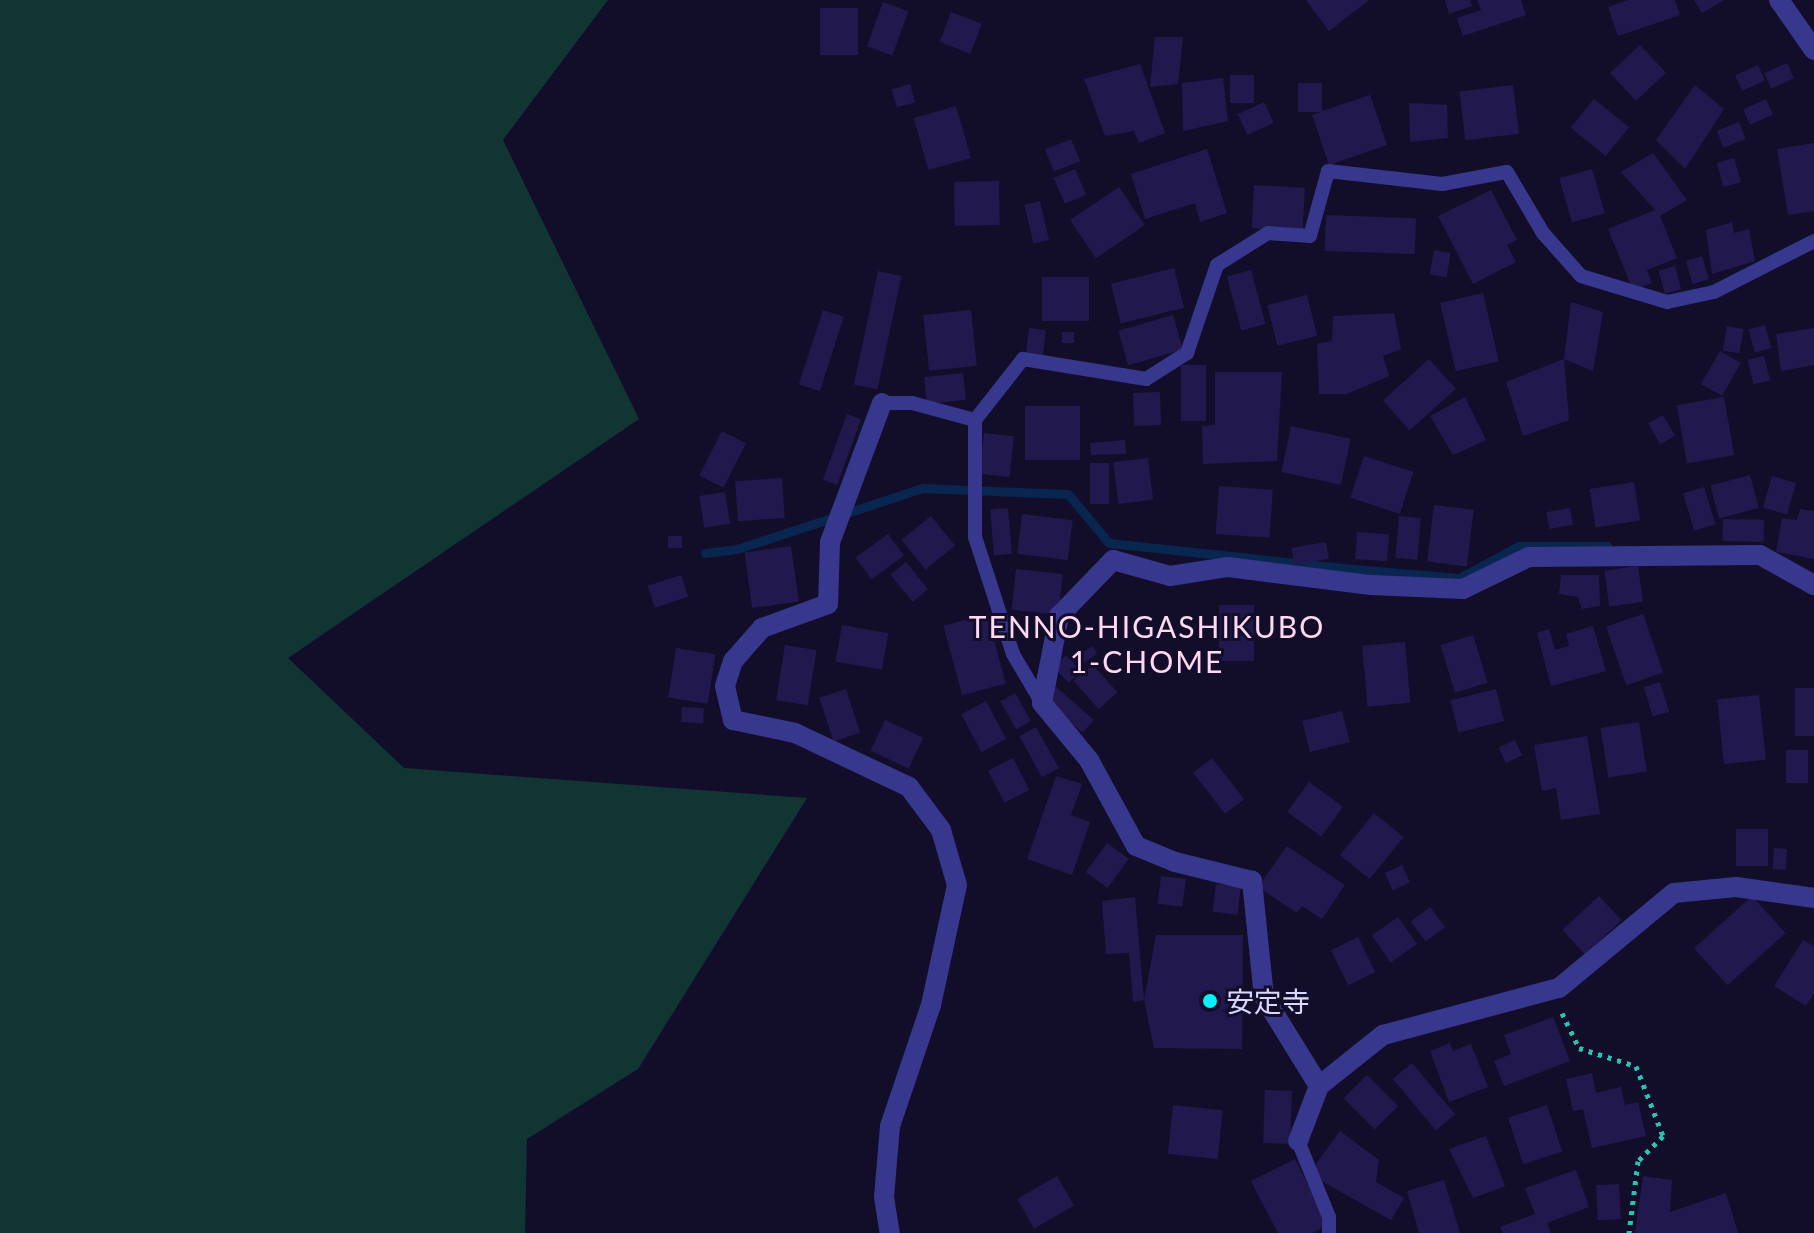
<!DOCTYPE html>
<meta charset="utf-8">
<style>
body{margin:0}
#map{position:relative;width:1814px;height:1233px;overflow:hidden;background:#120e2a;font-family:Lato,"Noto Sans JP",sans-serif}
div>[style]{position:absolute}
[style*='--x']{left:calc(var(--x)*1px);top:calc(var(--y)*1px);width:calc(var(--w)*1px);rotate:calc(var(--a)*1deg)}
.green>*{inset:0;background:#113532}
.stream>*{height:9px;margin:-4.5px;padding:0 4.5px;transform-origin:4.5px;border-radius:4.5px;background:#08264f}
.building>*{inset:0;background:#21194d;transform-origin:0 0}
.path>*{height:5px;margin-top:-2.5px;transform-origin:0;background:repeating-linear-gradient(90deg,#26c4b3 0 4px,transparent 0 10px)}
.service>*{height:14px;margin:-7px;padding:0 7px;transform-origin:7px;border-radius:7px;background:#36378d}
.minor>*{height:20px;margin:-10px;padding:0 10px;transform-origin:10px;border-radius:10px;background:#36378d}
.dots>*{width:22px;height:22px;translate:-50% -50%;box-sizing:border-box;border:4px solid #120e2a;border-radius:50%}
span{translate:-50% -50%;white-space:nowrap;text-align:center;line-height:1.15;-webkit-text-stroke:6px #120e2a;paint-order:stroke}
.poi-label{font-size:28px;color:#dad7ff}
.left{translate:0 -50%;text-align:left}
.neighbourhood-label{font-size:30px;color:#ffd9f3;letter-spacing:2px}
</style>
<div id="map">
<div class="green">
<i style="clip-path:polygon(0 0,608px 0,503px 140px,639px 419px,288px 658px,404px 768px,807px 798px,638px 1069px,527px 1139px,525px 1233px,0 1233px)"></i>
</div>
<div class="stream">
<i style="--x:705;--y:553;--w:32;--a:-7"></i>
<i style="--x:737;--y:549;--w:196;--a:-18.2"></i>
<i style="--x:923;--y:488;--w:145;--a:2.4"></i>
<i style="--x:1068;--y:494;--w:64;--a:50.1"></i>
<i style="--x:1109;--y:543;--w:235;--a:6.1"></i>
<i style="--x:1343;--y:568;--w:116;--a:4.9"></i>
<i style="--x:1459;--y:578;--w:68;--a:-28.1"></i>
<i style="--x:1519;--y:546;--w:88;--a:0"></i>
</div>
<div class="building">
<i style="clip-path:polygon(1306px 0,1369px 0,1329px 31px)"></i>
<i style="clip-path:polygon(1445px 0,1470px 0,1472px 6px,1449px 14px)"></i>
<i style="clip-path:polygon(1477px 0,1521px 0,1526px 15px,1463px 36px,1457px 18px,1481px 10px)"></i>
<i style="clip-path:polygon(1628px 0,1675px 0,1680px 15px,1618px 36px,1608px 7px)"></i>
<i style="clip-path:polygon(1694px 0,1724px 0,1702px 13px)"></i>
<i style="left:883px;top:2px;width:27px;height:47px;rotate:20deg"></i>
<i style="left:858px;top:8px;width:47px;height:38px;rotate:90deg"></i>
<i style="left:951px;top:12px;width:33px;height:32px;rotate:21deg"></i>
<i style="clip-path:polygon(1155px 37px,1183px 37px,1178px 84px,1150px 87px)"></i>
<i style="left:1640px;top:45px;width:38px;height:41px;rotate:47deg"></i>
<i style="left:1787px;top:63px;width:17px;height:25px;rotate:66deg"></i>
<i style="clip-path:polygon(1140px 64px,1165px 133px,1139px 143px,1134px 131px,1105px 136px,1084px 79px)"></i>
<i style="left:1758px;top:65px;width:17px;height:25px;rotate:66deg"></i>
<i style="left:1254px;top:75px;width:28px;height:24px;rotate:90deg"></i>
<i style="clip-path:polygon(1223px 78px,1228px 121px,1183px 131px,1182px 83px)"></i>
<i style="clip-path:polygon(1298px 83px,1322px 83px,1322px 111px,1370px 95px,1387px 145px,1329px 165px,1312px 115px,1321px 112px,1298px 112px)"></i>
<i style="left:910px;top:84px;width:19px;height:19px;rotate:74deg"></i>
<i style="left:1513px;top:85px;width:49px;height:54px;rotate:83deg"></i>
<i style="clip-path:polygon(1695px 85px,1724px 109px,1685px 169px,1656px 140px)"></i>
<i style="left:1594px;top:99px;width:45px;height:37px;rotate:39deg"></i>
<i style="left:1766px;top:99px;width:17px;height:25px;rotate:66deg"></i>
<i style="left:1264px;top:102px;width:23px;height:29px;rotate:65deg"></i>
<i style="clip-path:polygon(1409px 103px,1447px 105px,1448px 138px,1410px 142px)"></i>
<i style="left:956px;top:106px;width:54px;height:44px;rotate:74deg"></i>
<i style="left:1739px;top:122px;width:18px;height:24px;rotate:68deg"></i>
<i style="left:1071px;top:139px;width:24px;height:28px;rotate:68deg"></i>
<i style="clip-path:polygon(1814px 143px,1814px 211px,1788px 215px,1777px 149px)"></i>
<i style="clip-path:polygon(1207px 149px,1227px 213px,1200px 222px,1195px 203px,1145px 219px,1131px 174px)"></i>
<i style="clip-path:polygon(1653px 153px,1687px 200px,1660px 216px,1677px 258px,1647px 270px,1652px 283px,1633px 290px,1608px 229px,1655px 210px,1621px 172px)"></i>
<i style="left:1734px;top:158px;width:25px;height:18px;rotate:74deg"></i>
<i style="left:1075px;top:169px;width:28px;height:23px;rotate:67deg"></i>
<i style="left:1592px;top:169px;width:46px;height:34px;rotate:74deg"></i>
<i style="left:999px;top:181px;width:44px;height:45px;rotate:89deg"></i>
<i style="left:1254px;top:185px;width:51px;height:43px;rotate:3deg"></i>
<i style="left:1119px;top:187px;width:46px;height:59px;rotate:56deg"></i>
<i style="clip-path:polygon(1491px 190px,1517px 240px,1507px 245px,1516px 262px,1473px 284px,1438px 216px)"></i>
<i style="left:1040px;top:201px;width:40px;height:16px;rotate:77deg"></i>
<i style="left:1326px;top:215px;width:90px;height:36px;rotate:2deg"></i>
<i style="clip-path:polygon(1732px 222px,1734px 233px,1749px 229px,1755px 261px,1712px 274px,1706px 230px)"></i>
<i style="left:1434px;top:250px;width:17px;height:25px;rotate:10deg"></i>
<i style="left:1702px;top:256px;width:24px;height:17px;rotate:73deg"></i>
<i style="left:1675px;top:266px;width:24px;height:17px;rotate:75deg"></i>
<i style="left:1174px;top:268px;width:41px;height:65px;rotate:76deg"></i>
<i style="left:1251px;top:270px;width:56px;height:25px;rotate:75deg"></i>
<i style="left:878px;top:271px;width:24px;height:116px;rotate:12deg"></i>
<i style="left:1089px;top:277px;width:44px;height:47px;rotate:90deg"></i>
<i style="left:1483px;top:293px;width:70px;height:44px;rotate:77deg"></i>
<i style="left:1307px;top:295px;width:42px;height:41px;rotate:76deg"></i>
<i style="clip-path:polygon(1571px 302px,1603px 312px,1593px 371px,1564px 359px,1569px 420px,1523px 436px,1506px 382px,1564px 359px)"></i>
<i style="left:823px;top:310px;width:22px;height:78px;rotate:18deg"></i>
<i style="left:971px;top:310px;width:56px;height:48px;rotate:84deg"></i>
<i style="clip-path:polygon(1394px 313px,1401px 349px,1383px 356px,1389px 376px,1347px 394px,1319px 394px,1317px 344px,1332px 341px,1333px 316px)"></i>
<i style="left:1173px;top:315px;width:36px;height:57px;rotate:74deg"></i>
<i style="left:1765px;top:325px;width:24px;height:17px;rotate:75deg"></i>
<i style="left:1727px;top:326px;width:17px;height:25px;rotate:10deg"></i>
<i style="left:1029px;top:328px;width:17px;height:28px;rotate:7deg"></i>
<i style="clip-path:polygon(1814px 328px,1814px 365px,1781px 371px,1776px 334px)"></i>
<i style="left:1062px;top:332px;width:12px;height:11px"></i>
<i style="left:1720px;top:351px;width:24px;height:38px;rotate:30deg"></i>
<i style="left:1764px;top:356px;width:25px;height:17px;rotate:76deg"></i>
<i style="left:1429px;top:359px;width:40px;height:62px;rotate:48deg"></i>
<i style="left:1181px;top:365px;width:25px;height:56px"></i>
<i style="clip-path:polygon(1215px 372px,1282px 372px,1277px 461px,1203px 464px,1202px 426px,1215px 425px)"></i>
<i style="left:963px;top:373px;width:27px;height:39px;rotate:84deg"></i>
<i style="left:1160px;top:392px;width:33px;height:27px;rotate:88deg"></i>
<i style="clip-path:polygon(1465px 397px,1486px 440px,1453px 455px,1430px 416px)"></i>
<i style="left:1724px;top:397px;width:59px;height:48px;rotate:80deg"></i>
<i style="left:1025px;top:406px;width:55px;height:54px"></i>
<i style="left:847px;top:414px;width:15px;height:70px;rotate:20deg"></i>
<i style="left:1663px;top:415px;width:24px;height:17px;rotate:60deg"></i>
<i style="left:1291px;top:426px;width:61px;height:47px;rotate:12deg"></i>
<i style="left:722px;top:431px;width:27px;height:50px;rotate:27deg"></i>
<i style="left:984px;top:433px;width:30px;height:41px;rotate:6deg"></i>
<i style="clip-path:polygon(1125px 440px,1126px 454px,1091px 455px,1090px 443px)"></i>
<i style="left:1364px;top:456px;width:52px;height:44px;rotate:18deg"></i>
<i style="left:1148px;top:458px;width:42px;height:35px;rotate:83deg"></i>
<i style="left:1090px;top:463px;width:19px;height:41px"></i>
<i style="left:1750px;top:475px;width:34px;height:41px;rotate:75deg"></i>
<i style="left:1772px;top:476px;width:25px;height:33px;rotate:16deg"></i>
<i style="left:782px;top:478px;width:40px;height:47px;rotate:86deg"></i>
<i style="left:1634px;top:482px;width:39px;height:45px;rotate:81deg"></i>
<i style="left:1219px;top:486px;width:54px;height:48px;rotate:4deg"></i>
<i style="left:1704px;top:487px;width:39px;height:22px;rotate:73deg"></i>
<i style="left:725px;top:492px;width:32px;height:26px;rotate:81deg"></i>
<i style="left:1434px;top:505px;width:40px;height:57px;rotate:7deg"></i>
<i style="left:1008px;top:508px;width:46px;height:18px;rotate:85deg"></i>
<i style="left:1570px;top:508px;width:17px;height:24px;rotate:80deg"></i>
<i style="clip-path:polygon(1800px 509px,1814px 511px,1814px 559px,1776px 552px,1782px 518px,1797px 520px)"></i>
<i style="left:1022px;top:514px;width:51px;height:40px;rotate:7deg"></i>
<i style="left:931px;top:516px;width:38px;height:38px;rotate:51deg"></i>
<i style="left:1399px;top:516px;width:22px;height:42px;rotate:5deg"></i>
<i style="left:1723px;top:519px;width:41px;height:22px;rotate:1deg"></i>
<i style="left:1357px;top:532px;width:32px;height:27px;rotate:4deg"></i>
<i style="left:888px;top:534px;width:27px;height:40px;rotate:54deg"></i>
<i style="left:668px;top:536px;width:14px;height:12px"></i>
<i style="left:1326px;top:542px;width:17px;height:35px;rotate:80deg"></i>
<i style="left:791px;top:546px;width:56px;height:47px;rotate:82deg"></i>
<i style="left:906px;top:562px;width:35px;height:20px;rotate:51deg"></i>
<i style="left:1638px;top:566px;width:36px;height:34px;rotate:82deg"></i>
<i style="left:1016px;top:569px;width:47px;height:41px;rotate:6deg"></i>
<i style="left:681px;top:575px;width:23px;height:35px;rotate:72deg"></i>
<i style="clip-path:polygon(1561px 575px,1599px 575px,1600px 606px,1582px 609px,1578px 597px,1559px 594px)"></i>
<i style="left:1219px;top:605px;width:35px;height:56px"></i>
<i style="left:987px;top:614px;width:72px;height:45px;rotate:75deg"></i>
<i style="left:1643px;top:614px;width:62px;height:39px;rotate:71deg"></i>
<i style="left:842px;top:625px;width:47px;height:37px;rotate:10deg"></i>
<i style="clip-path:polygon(1593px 626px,1606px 671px,1551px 686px,1537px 633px,1549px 629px,1555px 650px,1569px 646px,1566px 634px)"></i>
<i style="left:1473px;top:635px;width:50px;height:34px;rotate:73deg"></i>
<i style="left:1405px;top:642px;width:61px;height:43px;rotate:85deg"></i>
<i style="left:785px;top:645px;width:32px;height:56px;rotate:9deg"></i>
<i style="left:1092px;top:646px;width:9px;height:16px;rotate:54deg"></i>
<i style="left:676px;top:648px;width:40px;height:50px;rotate:9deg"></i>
<i style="left:1066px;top:655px;width:22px;height:17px;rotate:47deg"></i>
<i style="left:1092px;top:664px;width:38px;height:25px;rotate:48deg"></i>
<i style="left:1660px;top:682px;width:31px;height:17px;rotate:73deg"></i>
<i style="left:1056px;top:687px;width:50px;height:17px;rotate:41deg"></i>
<i style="left:1795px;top:688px;width:19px;height:48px"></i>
<i style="left:846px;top:689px;width:46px;height:28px;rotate:72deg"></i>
<i style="left:1496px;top:689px;width:33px;height:47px;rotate:76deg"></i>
<i style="left:1015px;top:693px;width:32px;height:17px;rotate:60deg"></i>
<i style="left:1759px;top:695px;width:65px;height:42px;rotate:84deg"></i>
<i style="left:986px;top:701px;width:43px;height:28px;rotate:62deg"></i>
<i style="left:682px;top:707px;width:22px;height:15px;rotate:3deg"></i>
<i style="left:1342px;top:711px;width:32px;height:41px;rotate:76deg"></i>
<i style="left:885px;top:720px;width:42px;height:34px;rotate:25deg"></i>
<i style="left:1639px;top:722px;width:50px;height:39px;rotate:81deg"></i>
<i style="left:1036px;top:727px;width:47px;height:19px;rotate:61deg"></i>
<i style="clip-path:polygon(1587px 736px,1600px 814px,1561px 820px,1556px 788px,1542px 791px,1534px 745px)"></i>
<i style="left:1515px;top:740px;width:17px;height:18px;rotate:65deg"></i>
<i style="left:1786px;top:750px;width:22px;height:33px"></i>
<i style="left:1013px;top:758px;width:36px;height:28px;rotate:63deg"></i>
<i style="left:1212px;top:758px;width:52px;height:24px;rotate:52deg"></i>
<i style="clip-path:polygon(1056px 776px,1082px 784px,1071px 815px,1090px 822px,1072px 875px,1027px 859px)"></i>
<i style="left:1309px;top:782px;width:42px;height:37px;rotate:36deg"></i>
<i style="left:1374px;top:813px;width:38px;height:54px;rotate:39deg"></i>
<i style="left:1736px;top:829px;width:32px;height:37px"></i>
<i style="left:1107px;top:843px;width:27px;height:36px;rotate:36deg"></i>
<i style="clip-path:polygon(1287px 846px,1345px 885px,1322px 919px,1302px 906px,1297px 913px,1258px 887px)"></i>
<i style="left:1774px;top:848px;width:13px;height:21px;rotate:4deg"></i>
<i style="left:1402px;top:865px;width:19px;height:19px;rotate:65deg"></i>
<i style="left:1161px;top:876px;width:25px;height:28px;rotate:7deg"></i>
<i style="left:1216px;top:884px;width:25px;height:28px;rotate:7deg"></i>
<i style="left:1599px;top:896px;width:33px;height:50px;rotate:47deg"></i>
<i style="left:1752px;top:896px;width:50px;height:78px;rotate:48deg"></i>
<i style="clip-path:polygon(1135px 897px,1144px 1000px,1156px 935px,1243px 935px,1242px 1049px,1154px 1048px,1144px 1000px,1133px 1002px,1129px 953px,1106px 954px,1102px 901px)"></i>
<i style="left:1430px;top:907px;width:25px;height:24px;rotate:53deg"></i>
<i style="left:1398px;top:917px;width:33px;height:32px;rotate:55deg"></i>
<i style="left:1358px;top:937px;width:39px;height:30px;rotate:64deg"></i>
<i style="clip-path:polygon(1803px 940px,1814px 946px,1814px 993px,1806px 1006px,1774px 986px)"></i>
<i style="clip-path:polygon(1553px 1017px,1570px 1061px,1504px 1086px,1494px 1061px,1511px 1054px,1504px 1035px)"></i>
<i style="clip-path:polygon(1450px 1043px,1453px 1051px,1471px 1044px,1488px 1087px,1449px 1102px,1430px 1051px)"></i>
<i style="left:1412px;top:1063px;width:67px;height:25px;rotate:50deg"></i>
<i style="clip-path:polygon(1592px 1073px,1596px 1093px,1621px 1087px,1625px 1105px,1638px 1102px,1646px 1136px,1592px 1148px,1583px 1109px,1573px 1111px,1566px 1079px)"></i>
<i style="left:1367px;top:1075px;width:44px;height:33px;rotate:45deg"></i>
<i style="left:1265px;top:1090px;width:27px;height:53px;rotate:2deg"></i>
<i style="left:1173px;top:1105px;width:50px;height:49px;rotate:6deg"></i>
<i style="left:1547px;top:1105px;width:49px;height:41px;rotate:72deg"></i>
<i style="clip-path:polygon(1340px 1131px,1379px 1160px,1376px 1182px,1404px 1198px,1391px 1220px,1318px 1179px,1316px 1164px)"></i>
<i style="clip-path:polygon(1486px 1136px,1505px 1186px,1473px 1198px,1449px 1149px)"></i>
<i style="clip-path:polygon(1295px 1159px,1328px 1225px,1312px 1233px,1278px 1233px,1251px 1181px)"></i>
<i style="clip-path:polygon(1576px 1170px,1589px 1207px,1547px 1223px,1551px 1233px,1503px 1233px,1500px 1227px,1535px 1214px,1525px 1188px)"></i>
<i style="left:1057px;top:1176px;width:34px;height:46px;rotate:60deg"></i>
<i style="clip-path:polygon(1643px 1176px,1672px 1180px,1670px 1212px,1726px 1193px,1738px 1233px,1635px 1233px)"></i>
<i style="clip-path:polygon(1444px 1180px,1460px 1233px,1419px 1233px,1407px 1191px)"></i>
<i style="left:1619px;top:1184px;width:35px;height:23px;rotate:87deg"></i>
</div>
<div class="path">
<i style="--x:1562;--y:1013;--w:39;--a:64"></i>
<i style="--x:1579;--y:1048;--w:60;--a:17.5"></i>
<i style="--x:1636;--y:1066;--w:75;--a:68.9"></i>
<i style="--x:1663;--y:1136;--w:35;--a:135"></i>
<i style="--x:1638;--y:1161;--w:73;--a:97.1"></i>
</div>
<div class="service">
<i style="--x:882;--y:403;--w:30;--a:0"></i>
<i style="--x:912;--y:403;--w:65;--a:15.1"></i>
<i style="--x:975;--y:420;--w:78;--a:-51.8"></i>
<i style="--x:1023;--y:359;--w:125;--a:9.2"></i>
<i style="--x:1146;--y:379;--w:49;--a:-32.4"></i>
<i style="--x:1187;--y:353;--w:93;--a:-71.2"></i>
<i style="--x:1217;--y:265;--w:60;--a:-32.1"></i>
<i style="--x:1268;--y:233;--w:42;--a:4.1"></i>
<i style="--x:1310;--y:236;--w:67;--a:-74.5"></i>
<i style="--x:1328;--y:171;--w:115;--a:6.5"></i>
<i style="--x:1442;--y:184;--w:66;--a:-10.5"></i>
<i style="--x:1507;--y:172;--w:71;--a:59.5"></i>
<i style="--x:1543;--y:233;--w:57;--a:48.5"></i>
<i style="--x:1581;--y:276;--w:90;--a:16.8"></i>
<i style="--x:1667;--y:302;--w:48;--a:-12"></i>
<i style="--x:1714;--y:292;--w:112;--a:-27"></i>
<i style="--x:975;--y:420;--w:117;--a:90"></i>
<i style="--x:975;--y:537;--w:123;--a:72"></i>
<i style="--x:1013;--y:654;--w:57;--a:59.4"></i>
<i style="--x:1298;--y:1141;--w:82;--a:67.8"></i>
<i style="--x:1329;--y:1217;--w:16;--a:90"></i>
</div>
<div class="minor">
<i style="--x:1779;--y:0;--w:61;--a:55"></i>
<i style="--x:882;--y:403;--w:148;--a:110.5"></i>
<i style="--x:830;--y:542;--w:62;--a:91.8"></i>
<i style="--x:828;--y:604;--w:70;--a:160"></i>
<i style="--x:762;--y:628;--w:44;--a:131.3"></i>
<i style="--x:733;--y:661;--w:26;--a:108"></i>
<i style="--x:725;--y:686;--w:35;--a:77"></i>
<i style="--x:733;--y:720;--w:63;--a:11.8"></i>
<i style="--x:795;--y:733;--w:126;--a:25.3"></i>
<i style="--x:909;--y:787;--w:54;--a:53.3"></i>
<i style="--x:941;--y:830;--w:57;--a:73.8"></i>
<i style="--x:957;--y:885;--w:123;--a:102.2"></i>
<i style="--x:931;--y:1005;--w:128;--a:108.7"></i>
<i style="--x:890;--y:1126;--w:71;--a:94.8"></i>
<i style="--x:884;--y:1197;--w:36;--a:81"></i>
<i style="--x:1319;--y:1086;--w:105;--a:-121.7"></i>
<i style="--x:1264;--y:997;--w:117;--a:-95.9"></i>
<i style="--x:1252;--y:881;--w:79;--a:-166.1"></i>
<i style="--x:1175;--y:862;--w:42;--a:-157.7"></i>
<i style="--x:1136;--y:846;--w:98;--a:-118.7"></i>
<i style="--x:1089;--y:760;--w:74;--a:-129.5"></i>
<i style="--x:1042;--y:703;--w:89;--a:-78.9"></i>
<i style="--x:1059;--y:616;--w:78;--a:-46"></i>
<i style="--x:1113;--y:560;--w:59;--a:15.7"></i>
<i style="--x:1170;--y:576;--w:59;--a:-8.8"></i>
<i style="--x:1228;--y:567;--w:144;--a:7.2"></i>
<i style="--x:1371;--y:585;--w:92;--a:2.5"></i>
<i style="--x:1463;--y:589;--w:73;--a:-25.9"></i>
<i style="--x:1529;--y:557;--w:231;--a:-0.5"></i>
<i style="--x:1760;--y:555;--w:62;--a:29.1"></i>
<i style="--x:1298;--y:1141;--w:59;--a:-69.1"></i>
<i style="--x:1319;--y:1086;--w:82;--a:-38.6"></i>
<i style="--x:1383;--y:1035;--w:182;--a:-15"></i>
<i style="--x:1559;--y:988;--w:149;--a:-39.6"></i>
<i style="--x:1674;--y:893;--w:62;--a:-5.5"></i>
<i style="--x:1736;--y:887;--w:79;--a:8"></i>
</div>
<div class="dots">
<i style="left:1210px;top:1001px;background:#03f2ff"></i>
</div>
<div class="poi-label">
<span class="left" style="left:1226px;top:1001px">安定寺</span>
</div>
<div class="neighbourhood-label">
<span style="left:1147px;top:643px">TENNO-HIGASHIKUBO<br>1-CHOME</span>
</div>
</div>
